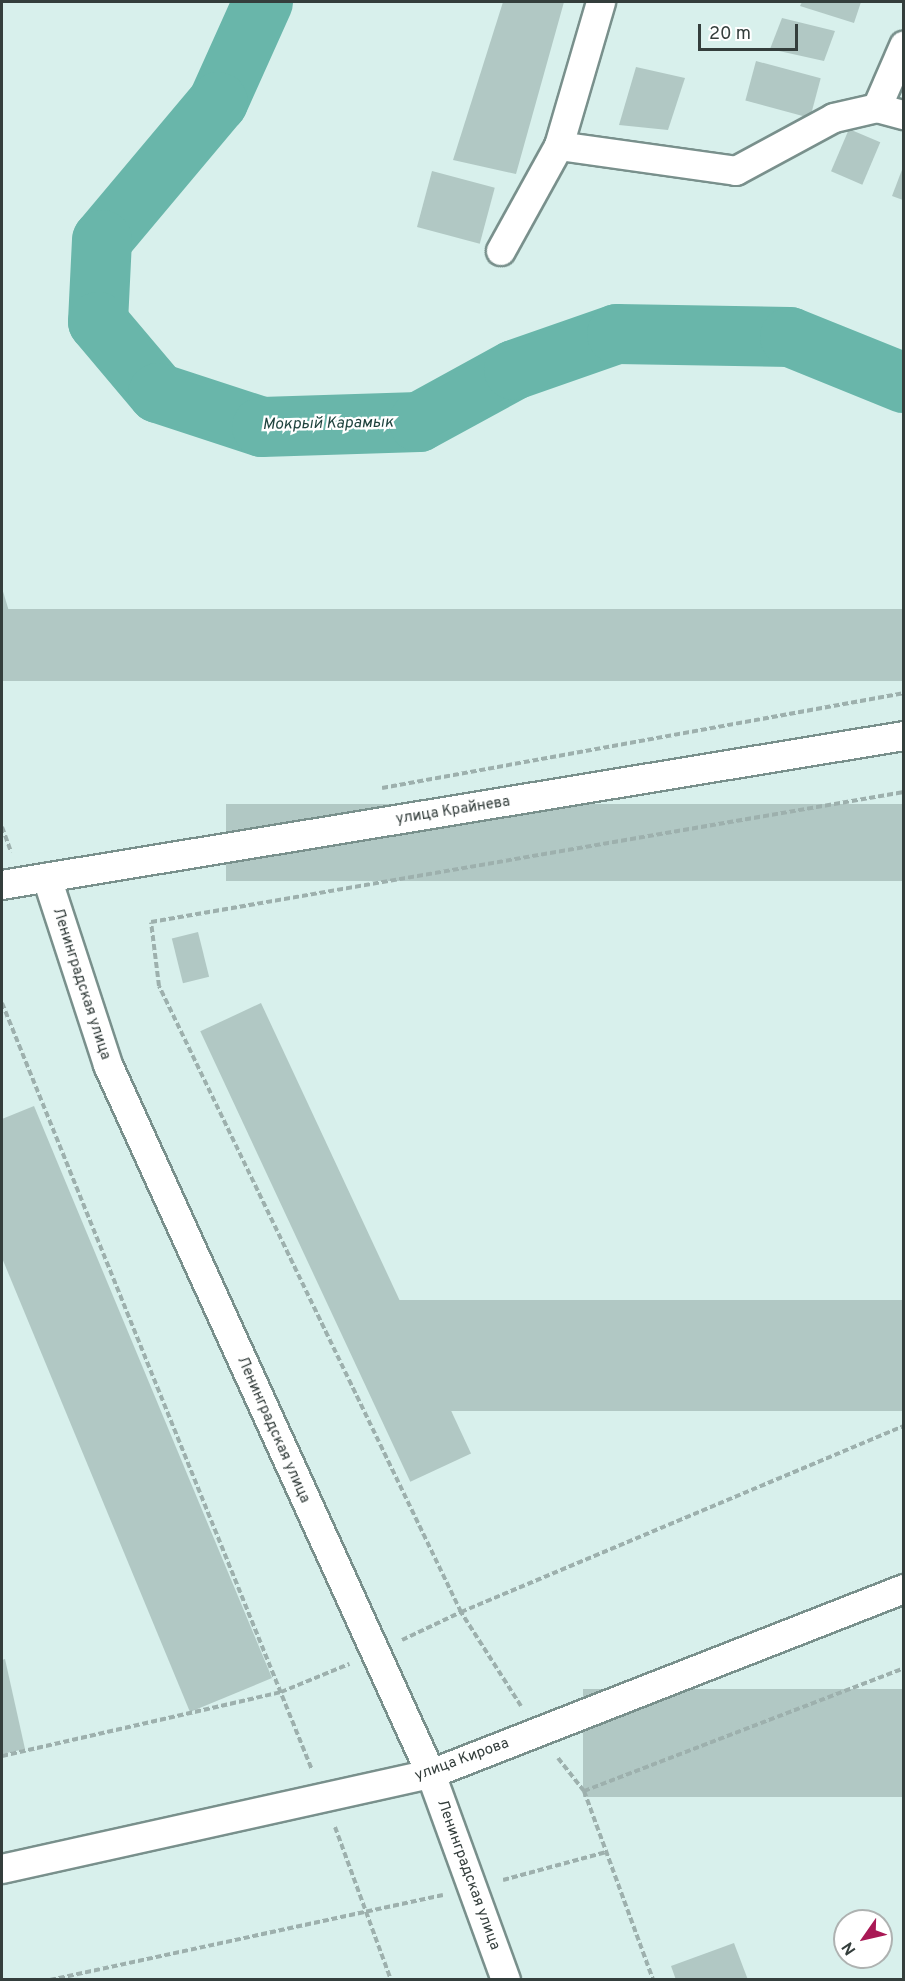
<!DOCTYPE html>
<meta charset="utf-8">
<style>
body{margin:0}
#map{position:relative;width:905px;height:1981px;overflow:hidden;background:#d8f0ec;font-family:Overpass,sans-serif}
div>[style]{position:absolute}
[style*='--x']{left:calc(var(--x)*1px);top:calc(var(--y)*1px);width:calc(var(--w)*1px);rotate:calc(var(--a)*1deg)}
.river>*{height:60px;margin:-30px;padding:0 30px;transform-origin:30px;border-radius:30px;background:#69b6aa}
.building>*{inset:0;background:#b1c8c4;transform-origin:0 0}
.path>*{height:4px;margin-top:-2px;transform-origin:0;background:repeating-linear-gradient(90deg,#9db0ad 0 6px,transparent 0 9px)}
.roads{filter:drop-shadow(2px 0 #79908c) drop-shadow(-2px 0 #79908c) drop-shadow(0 2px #79908c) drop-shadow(0 -2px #79908c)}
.street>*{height:28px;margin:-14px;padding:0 14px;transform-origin:14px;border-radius:14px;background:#fff}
span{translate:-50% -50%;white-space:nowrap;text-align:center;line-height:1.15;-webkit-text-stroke:4.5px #fff;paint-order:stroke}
.street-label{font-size:15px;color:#343e3c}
.water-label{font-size:16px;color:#1f433e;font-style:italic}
.frame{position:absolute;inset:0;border:3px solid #343e3c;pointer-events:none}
.north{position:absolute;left:833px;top:1909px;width:60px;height:60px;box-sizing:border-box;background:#fff;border:2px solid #aeb2b1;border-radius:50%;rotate:236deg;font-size:16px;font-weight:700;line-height:24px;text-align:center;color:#343e3c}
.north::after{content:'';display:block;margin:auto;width:21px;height:27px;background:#a91955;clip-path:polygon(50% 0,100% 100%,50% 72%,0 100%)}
.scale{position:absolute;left:698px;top:24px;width:100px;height:27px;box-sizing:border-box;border:3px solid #343e3c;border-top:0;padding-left:8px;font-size:18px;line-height:21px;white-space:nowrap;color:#343e3c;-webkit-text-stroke:4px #fff;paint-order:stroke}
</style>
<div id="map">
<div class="river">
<i style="--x:263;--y:2;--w:110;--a:114.2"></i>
<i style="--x:218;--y:102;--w:180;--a:130"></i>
<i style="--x:102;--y:240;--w:82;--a:92.8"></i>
<i style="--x:98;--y:322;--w:93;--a:49.8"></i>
<i style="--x:158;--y:393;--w:109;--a:18.1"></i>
<i style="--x:262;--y:427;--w:157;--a:-1.8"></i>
<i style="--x:419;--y:422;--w:108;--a:-28.7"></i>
<i style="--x:514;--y:370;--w:109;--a:-19.3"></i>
<i style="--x:617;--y:334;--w:173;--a:1"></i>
<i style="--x:790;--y:337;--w:123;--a:22"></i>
</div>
<div class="building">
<i style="clip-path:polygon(503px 2px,564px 2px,516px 174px,453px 160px)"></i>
<i style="clip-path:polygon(802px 2px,861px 2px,854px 23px,800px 6px)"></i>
<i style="clip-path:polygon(782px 18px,835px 31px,824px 61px,770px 49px)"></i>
<i style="left:756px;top:61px;width:67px;height:41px;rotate:15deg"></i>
<i style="clip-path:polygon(636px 67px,685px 78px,668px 130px,619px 125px)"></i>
<i style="left:849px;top:129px;width:34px;height:46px;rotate:23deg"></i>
<i style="clip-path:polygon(903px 167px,903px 200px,892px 196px)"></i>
<i style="left:432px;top:171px;width:65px;height:58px;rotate:15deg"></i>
<i style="clip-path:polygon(2px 588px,14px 628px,2px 631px)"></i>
<i style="left:903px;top:609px;width:72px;height:903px;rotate:90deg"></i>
<i style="left:903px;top:804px;width:77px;height:677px;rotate:90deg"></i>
<i style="left:198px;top:932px;width:46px;height:27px;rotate:76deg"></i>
<i style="left:261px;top:1003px;width:497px;height:67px;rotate:65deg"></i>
<i style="clip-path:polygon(34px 1106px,272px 1678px,190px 1712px,2px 1258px,2px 1119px)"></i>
<i style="left:903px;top:1300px;width:111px;height:525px;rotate:90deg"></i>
<i style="clip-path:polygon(5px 1659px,25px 1749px,2px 1754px,2px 1660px)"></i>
<i style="left:903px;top:1689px;width:108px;height:320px;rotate:90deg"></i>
<i style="clip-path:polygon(734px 1943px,748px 1980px,676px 1980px,671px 1966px)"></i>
</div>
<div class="path">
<i style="--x:382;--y:788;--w:531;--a:-10.31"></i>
<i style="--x:2;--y:827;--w:27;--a:70"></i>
<i style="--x:2;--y:1003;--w:827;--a:67.99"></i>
<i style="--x:402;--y:1640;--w:65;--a:-25.4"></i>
<i style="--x:461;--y:1612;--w:480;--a:-22.8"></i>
<i style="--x:521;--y:1706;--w:112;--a:-122.6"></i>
<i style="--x:461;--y:1612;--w:695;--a:-115.75"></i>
<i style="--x:159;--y:986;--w:64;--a:-97.1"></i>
<i style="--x:151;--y:922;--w:764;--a:-9.8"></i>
<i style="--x:2;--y:1756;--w:286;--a:-12.9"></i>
<i style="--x:281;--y:1692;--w:74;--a:-22.4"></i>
<i style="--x:558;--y:1758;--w:42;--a:51.8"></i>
<i style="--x:584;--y:1791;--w:201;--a:69.9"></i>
<i style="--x:584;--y:1791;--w:343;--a:-21"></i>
<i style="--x:335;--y:1827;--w:163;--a:69.9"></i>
<i style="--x:503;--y:1880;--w:107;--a:-15.2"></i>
<i style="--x:50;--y:1980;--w:402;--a:-12.2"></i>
</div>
<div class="roads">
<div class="street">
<i style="--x:877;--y:108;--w:68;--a:-66.5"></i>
<i style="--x:559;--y:146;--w:179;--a:8"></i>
<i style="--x:736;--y:171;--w:111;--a:-28.4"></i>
<i style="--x:834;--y:118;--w:44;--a:-13.1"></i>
<i style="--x:877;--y:108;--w:28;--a:15"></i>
<i style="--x:501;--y:251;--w:120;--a:-61.1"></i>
<i style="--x:559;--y:146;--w:150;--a:-73.7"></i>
<i style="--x:47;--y:878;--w:197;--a:71.9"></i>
<i style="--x:108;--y:1065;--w:779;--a:65.51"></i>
<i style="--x:431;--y:1774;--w:219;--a:70"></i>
<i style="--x:2;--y:885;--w:914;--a:-9.38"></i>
<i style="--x:2;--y:1869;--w:439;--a:-12.5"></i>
<i style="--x:431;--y:1774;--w:508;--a:-21.36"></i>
</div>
</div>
<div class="street-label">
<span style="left:453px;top:811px;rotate:-9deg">улица Крайнева</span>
<span style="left:81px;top:984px;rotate:72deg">Ленинградская улица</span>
<span style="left:273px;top:1430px;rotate:66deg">Ленинградская улица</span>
<span style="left:462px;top:1760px;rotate:-20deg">улица Кирова</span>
<span style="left:468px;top:1875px;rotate:70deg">Ленинградская улица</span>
</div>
<div class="water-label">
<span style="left:328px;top:424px;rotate:-1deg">Мокрый Карамык</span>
</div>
<div class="frame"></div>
<div class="north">N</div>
<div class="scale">20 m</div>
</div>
